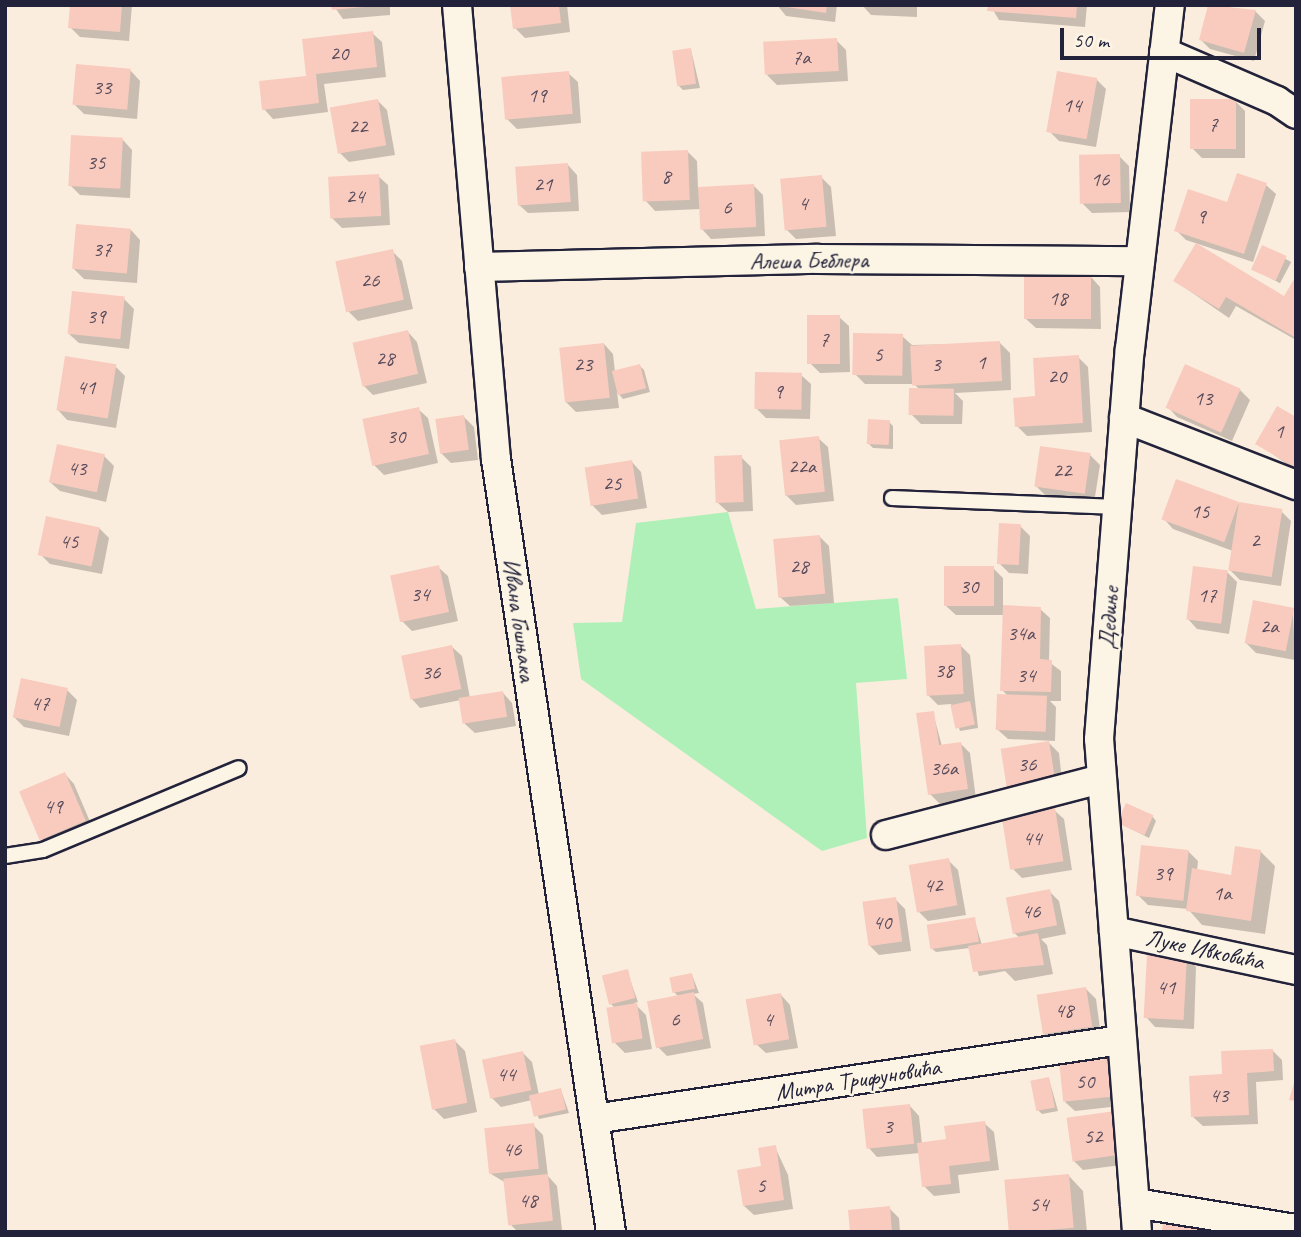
<!DOCTYPE html>
<meta charset="utf-8">
<style>
body{margin:0}
#map{position:relative;width:1301px;height:1237px;overflow:hidden;background:#fbeddd;font-family:Caveat,sans-serif}
div>[style]{position:absolute}
[style*='--x']{left:calc(var(--x)*1px);top:calc(var(--y)*1px);width:calc(var(--w)*1px);rotate:calc(var(--a)*1deg)}
.green>*{inset:0;background:#aff0b8}
.shadow>*{inset:0;background:#0003;transform-origin:0 0}
.building>*{inset:0;background:#f9cbbe;transform-origin:0 0}
.roads{filter:drop-shadow(2px 0 #22223b) drop-shadow(-2px 0 #22223b) drop-shadow(0 2px #22223b) drop-shadow(0 -2px #22223b)}
.service>*{height:14px;margin:-7px;padding:0 7px;transform-origin:7px;border-radius:7px;background:#fcf5e5}
.minor>*{height:28px;margin:-14px;padding:0 14px;transform-origin:14px;border-radius:14px;background:#fcf5e5}
span{translate:-50% -50%;white-space:nowrap;text-align:center;line-height:1.15;-webkit-text-stroke:5px #fcf5e5;paint-order:stroke}
.number-label{font-size:21px;color:#584c5c}
.number-label span{-webkit-text-stroke-width:0}
.street-label{font-size:24px;color:#22223b}
.frame{position:absolute;inset:0;border:7px solid #22223b;pointer-events:none}
.scale{position:absolute;left:1060px;top:28px;width:201px;height:32px;box-sizing:border-box;border:4px solid #22223b;border-top:0;padding-left:9px;font-size:21px;line-height:24px;white-space:nowrap;color:#22223b;-webkit-text-stroke:5px #fcf5e5;paint-order:stroke}
</style>
<div id="map">
<div class="green">
<i style="clip-path:polygon(728px 512px,756px 609px,898px 598px,907px 679px,856px 683px,867px 838px,822px 851px,581px 679px,573px 623px,622px 622px,636px 523px)"></i>
</div>
<div class="shadow">
<i style="clip-path:polygon(72px 5px,132px 5px,129px 41px,80px 37px,70px 27px)"></i>
<i style="clip-path:polygon(333px 5px,390px 5px,390px 15px,343px 19px)"></i>
<i style="clip-path:polygon(512px 5px,567px 5px,570px 32px,525px 38px,515px 28px)"></i>
<i style="clip-path:polygon(777px 5px,837px 5px,835px 22px,786px 16px)"></i>
<i style="clip-path:polygon(862px 5px,917px 5px,917px 17px,871px 15px)"></i>
<i style="clip-path:polygon(990px 5px,1087px 5px,1085px 27px,999px 20px)"></i>
<i style="clip-path:polygon(1210px 5px,1255px 11px,1265px 21px,1254px 61px,1210px 49px,1200px 39px)"></i>
<i style="clip-path:polygon(372px 33px,382px 42px,386px 77px,324px 84px,328px 112px,273px 119px,264px 109px)"></i>
<i style="clip-path:polygon(836px 40px,846px 50px,848px 81px,777px 85px,767px 75px)"></i>
<i style="clip-path:polygon(691px 50px,700px 88px,683px 90px,679px 86px)"></i>
<i style="clip-path:polygon(131px 71px,140px 81px,137px 119px,84px 114px,74px 104px)"></i>
<i style="clip-path:polygon(568px 73px,578px 82px,581px 123px,517px 129px,507px 119px)"></i>
<i style="clip-path:polygon(1096px 79px,1106px 89px,1096px 147px,1059px 141px,1049px 131px)"></i>
<i style="clip-path:polygon(377px 100px,387px 110px,395px 155px,349px 162px,339px 152px)"></i>
<i style="clip-path:polygon(1235px 101px,1245px 111px,1245px 158px,1202px 158px,1192px 148px)"></i>
<i style="clip-path:polygon(123px 140px,132px 150px,130px 198px,80px 195px,70px 185px)"></i>
<i style="clip-path:polygon(687px 151px,697px 161px,698px 188px,753px 185px,763px 195px,765px 236px,711px 239px,702px 229px,701px 209px,655px 211px,646px 201px)"></i>
<i style="clip-path:polygon(1119px 156px,1129px 166px,1130px 212px,1092px 213px,1082px 203px)"></i>
<i style="clip-path:polygon(568px 165px,577px 175px,579px 211px,528px 213px,518px 204px)"></i>
<i style="clip-path:polygon(378px 176px,388px 185px,390px 225px,342px 228px,332px 218px)"></i>
<i style="clip-path:polygon(821px 177px,831px 187px,836px 236px,796px 239px,786px 229px)"></i>
<i style="clip-path:polygon(1266px 185px,1276px 194px,1253px 262px,1186px 240px,1176px 230px)"></i>
<i style="clip-path:polygon(131px 230px,140px 240px,137px 283px,84px 279px,74px 269px)"></i>
<i style="left:1263px;top:247px;width:32px;height:24px;rotate:28deg"></i>
<i style="clip-path:polygon(392px 251px,402px 261px,413px 309px,358px 321px,348px 311px)"></i>
<i style="clip-path:polygon(1091px 277px,1100px 287px,1101px 329px,1036px 328px,1026px 319px)"></i>
<i style="clip-path:polygon(1296px 279px,1296px 340px,1236px 306px,1229px 318px,1175px 281px,1285px 298px)"></i>
<i style="clip-path:polygon(124px 299px,134px 309px,129px 349px,79px 343px,69px 334px)"></i>
<i style="clip-path:polygon(839px 317px,849px 326px,850px 372px,820px 373px,810px 363px)"></i>
<i style="clip-path:polygon(408px 332px,417px 342px,427px 383px,373px 395px,364px 386px)"></i>
<i style="clip-path:polygon(902px 336px,912px 345px,1000px 343px,1010px 353px,1011px 390px,955px 393px,963px 401px,962px 424px,921px 424px,911px 414px,920px 390px,914px 384px,865px 384px,855px 374px)"></i>
<i style="clip-path:polygon(604px 344px,613px 354px,615px 372px,640px 366px,644px 370px,650px 392px,623px 399px,617px 392px,619px 408px,576px 412px,566px 402px)"></i>
<i style="clip-path:polygon(1078px 357px,1088px 367px,1092px 432px,1027px 436px,1017px 426px)"></i>
<i style="clip-path:polygon(115px 366px,125px 376px,116px 428px,67px 420px,58px 410px)"></i>
<i style="clip-path:polygon(801px 375px,811px 384px,810px 419px,766px 418px,756px 408px)"></i>
<i style="clip-path:polygon(1240px 390px,1250px 400px,1232px 441px,1177px 417px,1168px 407px)"></i>
<i style="clip-path:polygon(418px 409px,428px 418px,438px 463px,384px 475px,374px 465px)"></i>
<i style="clip-path:polygon(464px 417px,474px 427px,478px 460px,451px 463px,441px 453px)"></i>
<i style="clip-path:polygon(1296px 419px,1296px 470px,1258px 444px)"></i>
<i style="clip-path:polygon(889px 422px,893px 426px,893px 449px,873px 448px,869px 444px)"></i>
<i style="clip-path:polygon(818px 438px,828px 447px,834px 501px,796px 505px,786px 495px)"></i>
<i style="clip-path:polygon(1090px 455px,1100px 465px,1094px 503px,1046px 496px,1036px 486px)"></i>
<i style="clip-path:polygon(104px 456px,114px 466px,106px 502px,60px 491px,50px 482px)"></i>
<i style="clip-path:polygon(741px 457px,751px 467px,753px 511px,728px 512px,718px 503px)"></i>
<i style="clip-path:polygon(632px 462px,641px 472px,647px 508px,602px 515px,592px 505px)"></i>
<i style="clip-path:polygon(1177px 482px,1239px 504px,1281px 511px,1291px 521px,1281px 586px,1240px 580px,1230px 570px,1233px 551px,1173px 529px,1164px 519px)"></i>
<i style="clip-path:polygon(1020px 526px,1030px 536px,1028px 574px,1009px 573px,999px 563px)"></i>
<i style="clip-path:polygon(99px 528px,109px 538px,102px 574px,50px 564px,40px 554px)"></i>
<i style="clip-path:polygon(819px 536px,829px 546px,834px 603px,790px 606px,780px 597px)"></i>
<i style="clip-path:polygon(438px 567px,448px 576px,458px 621px,412px 631px,402px 621px)"></i>
<i style="clip-path:polygon(993px 568px,1003px 578px,1003px 607px,1040px 609px,1050px 618px,1049px 662px,1061px 671px,1061px 701px,1050px 701px,1056px 707px,1055px 741px,1008px 739px,998px 730px,1008px 696px,1002px 690px,1004px 615px,956px 615px,946px 606px)"></i>
<i style="clip-path:polygon(1227px 572px,1237px 582px,1229px 634px,1197px 629px,1188px 619px)"></i>
<i style="clip-path:polygon(1293px 610px,1295px 660px,1256px 653px,1246px 643px)"></i>
<i style="clip-path:polygon(960px 645px,970px 655px,978px 728px,960px 731px,951px 704px,938px 705px,928px 695px)"></i>
<i style="clip-path:polygon(452px 647px,462px 656px,470px 698px,503px 693px,512px 703px,516px 726px,475px 733px,465px 724px,461px 700px,420px 708px,411px 698px)"></i>
<i style="clip-path:polygon(67px 690px,77px 700px,69px 736px,24px 727px,14px 717px)"></i>
<i style="clip-path:polygon(933px 713px,942px 746px,960px 743px,970px 753px,976px 799px,940px 804px,930px 794px)"></i>
<i style="clip-path:polygon(1049px 743px,1059px 753px,1063px 790px,1017px 796px,1007px 786px)"></i>
<i style="clip-path:polygon(65px 774px,74px 784px,94px 831px,51px 849px,42px 839px)"></i>
<i style="clip-path:polygon(1054px 810px,1064px 819px,1072px 870px,1022px 878px,1012px 868px)"></i>
<i style="clip-path:polygon(1152px 816px,1156px 821px,1149px 838px,1119px 823px)"></i>
<i style="clip-path:polygon(1188px 851px,1198px 861px,1197px 871px,1233px 877px,1260px 851px,1275px 866px,1265px 934px,1202px 925px,1188px 909px,1148px 905px,1138px 895px)"></i>
<i style="clip-path:polygon(948px 860px,958px 870px,966px 915px,928px 921px,918px 911px)"></i>
<i style="clip-path:polygon(1049px 891px,1059px 901px,1066px 934px,1041px 939px,1047px 945px,1053px 974px,1015px 981px,1005px 971px,979px 976px,970px 948px,936px 952px,931px 948px,974px 919px,982px 945px,1020px 938px,1014px 933px)"></i>
<i style="clip-path:polygon(895px 899px,905px 909px,911px 951px,879px 955px,870px 946px)"></i>
<i style="clip-path:polygon(1187px 957px,1196px 967px,1194px 1029px,1155px 1027px,1146px 1017px)"></i>
<i style="clip-path:polygon(627px 971px,638px 1002px,634px 1003px,646px 1015px,652px 1049px,625px 1053px,615px 1043px,616px 1009px,610px 1003px)"></i>
<i style="clip-path:polygon(692px 975px,699px 993px,693px 994px,703px 1003px,711px 1048px,667px 1056px,657px 1046px,678px 996px,674px 992px)"></i>
<i style="clip-path:polygon(1086px 989px,1096px 999px,1101px 1036px,1053px 1043px,1043px 1033px)"></i>
<i style="clip-path:polygon(781px 995px,790px 1005px,798px 1048px,766px 1053px,756px 1044px)"></i>
<i style="clip-path:polygon(455px 1041px,465px 1051px,477px 1112px,444px 1119px,434px 1109px)"></i>
<i style="clip-path:polygon(1272px 1050px,1282px 1060px,1283px 1080px,1256px 1082px,1258px 1124px,1203px 1126px,1193px 1117px)"></i>
<i style="clip-path:polygon(523px 1053px,532px 1062px,539px 1095px,561px 1090px,569px 1113px,539px 1119px,532px 1100px,501px 1107px,491px 1097px)"></i>
<i style="clip-path:polygon(1106px 1061px,1116px 1070px,1120px 1106px,1075px 1111px,1065px 1102px)"></i>
<i style="clip-path:polygon(1049px 1079px,1058px 1111px,1042px 1114px,1038px 1110px)"></i>
<i style="clip-path:polygon(910px 1106px,919px 1116px,922px 1144px,948px 1141px,984px 1123px,994px 1132px,999px 1170px,958px 1175px,960px 1193px,934px 1196px,924px 1186px,920px 1153px,877px 1157px,868px 1147px)"></i>
<i style="clip-path:polygon(1068px 1119px,1129px 1164px,1083px 1170px,1073px 1160px)"></i>
<i style="clip-path:polygon(533px 1125px,543px 1135px,548px 1176px,557px 1186px,562px 1230px,518px 1232px,511px 1225px,506px 1183px,491px 1174px)"></i>
<i style="clip-path:polygon(775px 1147px,788px 1175px,793px 1209px,754px 1215px,744px 1206px)"></i>
<i style="clip-path:polygon(1069px 1176px,1083px 1191px,1087px 1232px,1010px 1232px)"></i>
<i style="clip-path:polygon(889px 1208px,899px 1218px,900px 1232px,852px 1232px)"></i>
<i style="clip-path:polygon(1166px 1214px,1229px 1232px,1166px 1232px)"></i>
</div>
<div class="building">
<i style="clip-path:polygon(70px 5px,122px 5px,120px 32px,68px 28px)"></i>
<i style="clip-path:polygon(331px 5px,364px 5px,364px 7px,332px 10px)"></i>
<i style="clip-path:polygon(510px 5px,559px 5px,561px 23px,513px 29px)"></i>
<i style="clip-path:polygon(773px 5px,827px 5px,826px 13px)"></i>
<i style="clip-path:polygon(988px 5px,1077px 5px,1076px 18px,987px 11px)"></i>
<i style="clip-path:polygon(1208px 5px,1256px 10px,1244px 53px,1199px 40px)"></i>
<i style="clip-path:polygon(373px 31px,377px 67px,316px 74px,319px 103px,262px 110px,259px 81px,306px 76px,302px 39px)"></i>
<i style="left:837px;top:38px;width:33px;height:74px;rotate:87deg"></i>
<i style="left:691px;top:48px;width:36px;height:19px;rotate:82deg"></i>
<i style="left:76px;top:64px;width:55px;height:41px;rotate:5deg"></i>
<i style="left:569px;top:71px;width:43px;height:68px;rotate:85deg"></i>
<i style="left:1057px;top:71px;width:41px;height:62px;rotate:10deg"></i>
<i style="left:378px;top:99px;width:47px;height:49px;rotate:80deg"></i>
<i style="left:1190px;top:99px;width:46px;height:50px"></i>
<i style="left:71px;top:135px;width:52px;height:51px;rotate:3deg"></i>
<i style="left:688px;top:150px;width:50px;height:47px;rotate:88deg"></i>
<i style="left:1120px;top:154px;width:49px;height:41px;rotate:89deg"></i>
<i style="left:568px;top:163px;width:39px;height:53px;rotate:86deg"></i>
<i style="clip-path:polygon(1237px 173px,1267px 183px,1244px 254px,1174px 231px,1188px 189px,1227px 202px)"></i>
<i style="left:379px;top:174px;width:42px;height:51px;rotate:87deg"></i>
<i style="left:822px;top:175px;width:52px;height:42px;rotate:85deg"></i>
<i style="left:754px;top:184px;width:43px;height:56px;rotate:87deg"></i>
<i style="left:76px;top:224px;width:55px;height:45px;rotate:5deg"></i>
<i style="clip-path:polygon(1196px 243px,1284px 296px,1296px 276px,1296px 338px,1226px 297px,1219px 309px,1173px 281px)"></i>
<i style="left:1262px;top:245px;width:27px;height:27px;rotate:24deg"></i>
<i style="left:393px;top:249px;width:52px;height:59px;rotate:78deg"></i>
<i style="left:1024px;top:276px;width:67px;height:43px"></i>
<i style="left:72px;top:291px;width:53px;height:43px;rotate:6deg"></i>
<i style="left:807px;top:315px;width:33px;height:49px"></i>
<i style="left:408px;top:330px;width:45px;height:57px;rotate:77deg"></i>
<i style="left:853px;top:333px;width:50px;height:42px;rotate:1deg"></i>
<i style="left:1000px;top:341px;width:40px;height:90px;rotate:87deg"></i>
<i style="left:604px;top:343px;width:55px;height:45px;rotate:84deg"></i>
<i style="clip-path:polygon(1079px 355px,1083px 423px,1015px 427px,1013px 398px,1035px 396px,1033px 358px)"></i>
<i style="left:65px;top:356px;width:52px;height:55px;rotate:9deg"></i>
<i style="left:640px;top:364px;width:25px;height:29px;rotate:76deg"></i>
<i style="left:1185px;top:364px;width:61px;height:48px;rotate:24deg"></i>
<i style="left:755px;top:372px;width:47px;height:37px;rotate:1deg"></i>
<i style="left:909px;top:388px;width:45px;height:27px;rotate:1deg"></i>
<i style="clip-path:polygon(1277px 406px,1296px 417px,1296px 468px,1255px 444px)"></i>
<i style="left:419px;top:407px;width:48px;height:58px;rotate:78deg"></i>
<i style="left:464px;top:415px;width:35px;height:29px;rotate:82deg"></i>
<i style="left:868px;top:419px;width:22px;height:25px;rotate:3deg"></i>
<i style="left:819px;top:436px;width:56px;height:40px;rotate:84deg"></i>
<i style="left:57px;top:444px;width:49px;height:39px;rotate:12deg"></i>
<i style="left:1040px;top:446px;width:51px;height:41px;rotate:8deg"></i>
<i style="left:742px;top:455px;width:47px;height:28px;rotate:88deg"></i>
<i style="left:632px;top:460px;width:39px;height:48px;rotate:81deg"></i>
<i style="left:1176px;top:479px;width:67px;height:43px;rotate:20deg"></i>
<i style="left:1239px;top:502px;width:44px;height:69px;rotate:9deg"></i>
<i style="left:46px;top:516px;width:55px;height:40px;rotate:12deg"></i>
<i style="left:999px;top:523px;width:22px;height:41px;rotate:3deg"></i>
<i style="left:820px;top:535px;width:59px;height:47px;rotate:85deg"></i>
<i style="left:439px;top:565px;width:48px;height:50px;rotate:78deg"></i>
<i style="left:944px;top:566px;width:50px;height:40px"></i>
<i style="left:1193px;top:566px;width:35px;height:54px;rotate:7deg"></i>
<i style="left:1253px;top:600px;width:42px;height:44px;rotate:11deg"></i>
<i style="clip-path:polygon(1003px 605px,1041px 607px,1040px 659px,1052px 660px,1051px 692px,1000px 691px)"></i>
<i style="left:961px;top:644px;width:50px;height:37px;rotate:87deg"></i>
<i style="left:452px;top:645px;width:45px;height:52px;rotate:78deg"></i>
<i style="left:21px;top:678px;width:48px;height:40px;rotate:12deg"></i>
<i style="left:503px;top:691px;width:26px;height:45px;rotate:81deg"></i>
<i style="left:997px;top:694px;width:50px;height:36px;rotate:2deg"></i>
<i style="left:970px;top:701px;width:24px;height:20px;rotate:78deg"></i>
<i style="clip-path:polygon(934px 711px,939px 745px,961px 742px,968px 789px,928px 795px,916px 713px)"></i>
<i style="left:1049px;top:741px;width:40px;height:49px;rotate:81deg"></i>
<i style="left:65px;top:772px;width:53px;height:50px;rotate:67deg"></i>
<i style="left:1126px;top:803px;width:30px;height:22px;rotate:24deg"></i>
<i style="left:1055px;top:808px;width:54px;height:54px;rotate:81deg"></i>
<i style="left:1141px;top:845px;width:48px;height:51px;rotate:6deg"></i>
<i style="clip-path:polygon(1235px 846px,1261px 850px,1251px 921px,1186px 911px,1192px 868px,1231px 875px)"></i>
<i style="left:949px;top:858px;width:48px;height:41px;rotate:80deg"></i>
<i style="left:1050px;top:889px;width:37px;height:45px;rotate:79deg"></i>
<i style="left:896px;top:897px;width:45px;height:34px;rotate:82deg"></i>
<i style="left:975px;top:917px;width:25px;height:49px;rotate:81deg"></i>
<i style="clip-path:polygon(1038px 933px,1044px 965px,973px 972px,968px 946px)"></i>
<i style="left:1147px;top:954px;width:40px;height:64px;rotate:3deg"></i>
<i style="left:628px;top:969px;width:30px;height:27px;rotate:76deg"></i>
<i style="left:692px;top:973px;width:16px;height:23px;rotate:79deg"></i>
<i style="left:1086px;top:987px;width:40px;height:50px;rotate:81deg"></i>
<i style="left:694px;top:992px;width:48px;height:48px;rotate:79deg"></i>
<i style="left:781px;top:993px;width:47px;height:36px;rotate:80deg"></i>
<i style="left:637px;top:1003px;width:36px;height:31px;rotate:81deg"></i>
<i style="left:455px;top:1039px;width:65px;height:36px;rotate:79deg"></i>
<i style="clip-path:polygon(1273px 1049px,1274px 1071px,1247px 1073px,1249px 1115px,1191px 1117px,1189px 1076px,1222px 1074px,1221px 1051px)"></i>
<i style="left:523px;top:1051px;width:40px;height:42px;rotate:78deg"></i>
<i style="left:1107px;top:1059px;width:38px;height:48px;rotate:84deg"></i>
<i style="clip-path:polygon(1296px 1076px,1296px 1101px,1289px 1100px)"></i>
<i style="left:1049px;top:1077px;width:31px;height:19px;rotate:79deg"></i>
<i style="left:561px;top:1088px;width:22px;height:33px;rotate:77deg"></i>
<i style="left:910px;top:1104px;width:40px;height:48px;rotate:84deg"></i>
<i style="left:1115px;top:1111px;width:44px;height:49px;rotate:82deg"></i>
<i style="clip-path:polygon(985px 1121px,990px 1161px,949px 1166px,951px 1184px,922px 1187px,917px 1143px,946px 1139px,944px 1126px)"></i>
<i style="left:534px;top:1123px;width:46px;height:50px;rotate:84deg"></i>
<i style="clip-path:polygon(776px 1145px,784px 1200px,743px 1206px,737px 1170px,761px 1166px,758px 1148px)"></i>
<i style="left:548px;top:1174px;width:47px;height:45px;rotate:84deg"></i>
<i style="left:1069px;top:1174px;width:54px;height:65px;rotate:85deg"></i>
<i style="clip-path:polygon(890px 1206px,892px 1232px,850px 1232px,848px 1210px)"></i>
<i style="clip-path:polygon(1165px 1212px,1220px 1220px,1218px 1232px,1162px 1230px)"></i>
</div>
<div class="roads">
<div class="service">
<i style="--x:892;--y:498;--w:225;--a:2.3"></i>
<i style="--x:5;--y:856;--w:38;--a:-9"></i>
<i style="--x:43;--y:850;--w:212;--a:-22.7"></i>
</div>
<div class="minor">
<i style="--x:457;--y:5;--w:456;--a:85.1"></i>
<i style="--x:496;--y:459;--w:782;--a:81.54"></i>
<i style="--x:1164;--y:52;--w:123;--a:23.4"></i>
<i style="--x:1277;--y:101;--w:23;--a:34"></i>
<i style="--x:479;--y:267;--w:339;--a:-1.4"></i>
<i style="--x:818;--y:259;--w:322;--a:0.4"></i>
<i style="--x:1124;--y:418;--w:185;--a:21.3"></i>
<i style="--x:886;--y:835;--w:222;--a:-14.6"></i>
<i style="--x:1114;--y:931;--w:186;--a:12.1"></i>
<i style="--x:594;--y:1119;--w:533;--a:-8.53"></i>
<i style="--x:1135;--y:1203;--w:163;--a:9.2"></i>
<i style="--x:1137;--y:1232;--w:494;--a:-94.4"></i>
<i style="--x:1099;--y:739;--w:391;--a:-85.5"></i>
<i style="--x:1130;--y:349;--w:346;--a:-83.4"></i>
</div>
</div>
<div class="number-label">
<span style="left:339px;top:53px">20</span>
<span style="left:801px;top:57px">7a</span>
<span style="left:102px;top:87px">33</span>
<span style="left:537px;top:95px">19</span>
<span style="left:1072px;top:105px">14</span>
<span style="left:1213px;top:124px">7</span>
<span style="left:358px;top:126px">22</span>
<span style="left:96px;top:162px">35</span>
<span style="left:666px;top:176px">8</span>
<span style="left:1100px;top:179px">16</span>
<span style="left:543px;top:184px">21</span>
<span style="left:355px;top:196px">24</span>
<span style="left:803px;top:203px">4</span>
<span style="left:727px;top:207px">6</span>
<span style="left:1201px;top:216px">9</span>
<span style="left:102px;top:249px">37</span>
<span style="left:370px;top:280px">26</span>
<span style="left:1058px;top:298px">18</span>
<span style="left:96px;top:316px">39</span>
<span style="left:824px;top:339px">7</span>
<span style="left:878px;top:354px">5</span>
<span style="left:385px;top:358px">28</span>
<span style="left:981px;top:362px">1</span>
<span style="left:583px;top:364px">23</span>
<span style="left:936px;top:364px">3</span>
<span style="left:1057px;top:376px">20</span>
<span style="left:86px;top:387px">41</span>
<span style="left:778px;top:391px">9</span>
<span style="left:1203px;top:398px">13</span>
<span style="left:1279px;top:431px">1</span>
<span style="left:396px;top:436px">30</span>
<span style="left:802px;top:466px">22a</span>
<span style="left:77px;top:468px">43</span>
<span style="left:1062px;top:470px">22</span>
<span style="left:612px;top:483px">25</span>
<span style="left:1200px;top:511px">15</span>
<span style="left:1255px;top:540px">2</span>
<span style="left:69px;top:541px">45</span>
<span style="left:799px;top:566px">28</span>
<span style="left:969px;top:586px">30</span>
<span style="left:420px;top:594px">34</span>
<span style="left:1207px;top:595px">17</span>
<span style="left:1269px;top:626px">2a</span>
<span style="left:1021px;top:633px">34a</span>
<span style="left:944px;top:670px">38</span>
<span style="left:431px;top:672px">36</span>
<span style="left:1026px;top:675px">34</span>
<span style="left:40px;top:703px">47</span>
<span style="left:1027px;top:764px">36</span>
<span style="left:944px;top:768px">36a</span>
<span style="left:53px;top:806px">49</span>
<span style="left:1032px;top:838px">44</span>
<span style="left:1163px;top:873px">39</span>
<span style="left:933px;top:885px">42</span>
<span style="left:1222px;top:893px">1a</span>
<span style="left:1031px;top:911px">46</span>
<span style="left:882px;top:922px">40</span>
<span style="left:1166px;top:987px">41</span>
<span style="left:1064px;top:1010px">48</span>
<span style="left:675px;top:1019px">6</span>
<span style="left:768px;top:1019px">4</span>
<span style="left:506px;top:1074px">44</span>
<span style="left:1085px;top:1081px">50</span>
<span style="left:1219px;top:1095px">43</span>
<span style="left:888px;top:1126px">3</span>
<span style="left:1093px;top:1136px">52</span>
<span style="left:512px;top:1149px">46</span>
<span style="left:761px;top:1185px">5</span>
<span style="left:528px;top:1200px">48</span>
<span style="left:1039px;top:1204px">54</span>
</div>
<div class="street-label">
<span style="left:809px;top:261px;rotate:-1deg">Алеша Беблера</span>
<span style="left:1109px;top:618px;rotate:-86deg">Дедиње</span>
<span style="left:519px;top:620px;rotate:82deg">Ивана Гошњака</span>
<span style="left:1205px;top:950px;rotate:12deg">Луке Ивковића</span>
<span style="left:858px;top:1080px;rotate:-9deg">Митра Трифуновића</span>
</div>
<div class="frame"></div>
<div class="scale">50 m</div>
</div>
